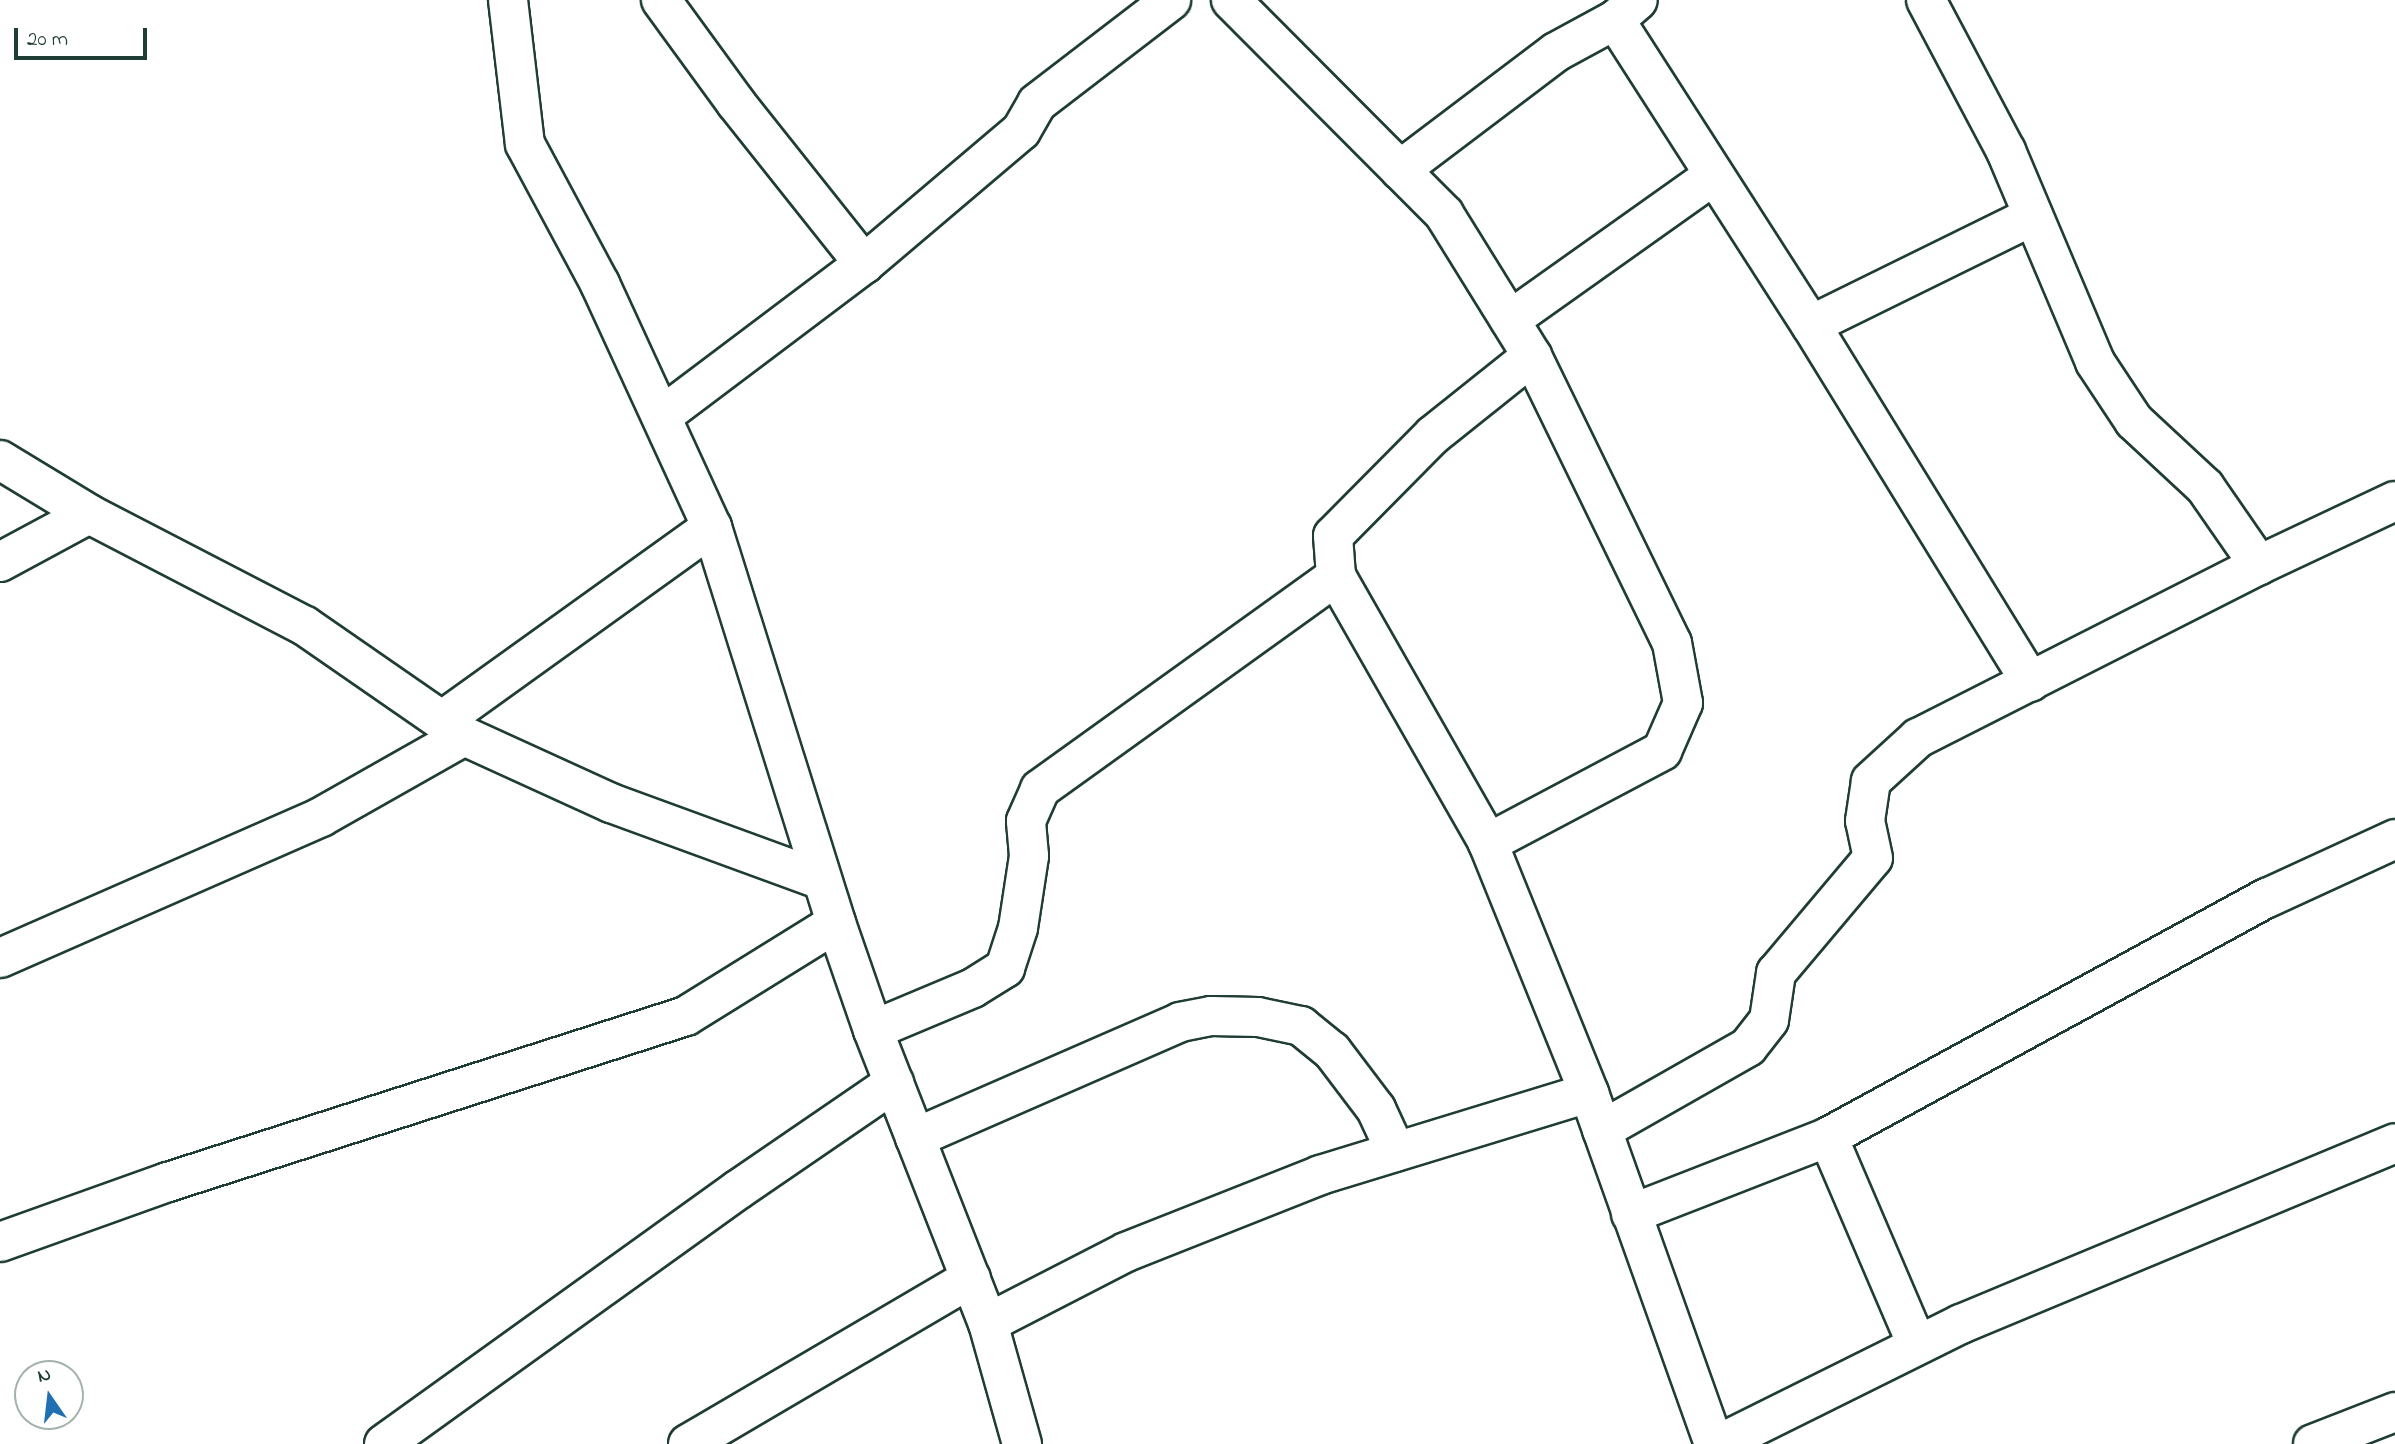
<!DOCTYPE html>
<style>
body{margin:0}
#map{position:relative;width:2395px;height:1444px;overflow:hidden;background:#fff;font-family:"Indie Flower",sans-serif}
div>[style]{position:absolute}
[style*='--x']{left:calc(var(--x)*1px);top:calc(var(--y)*1px);width:calc(var(--w)*1px);rotate:calc(var(--a)*1deg)}
.roads{filter:drop-shadow(2px 0 #1f3d34) drop-shadow(-2px 0 #1f3d34) drop-shadow(0 2px #1f3d34) drop-shadow(0 -2px #1f3d34)}
.street>*{height:38px;margin:-19px;padding:0 19px;transform-origin:19px;border-radius:19px;background:#fff}
span{translate:-50% -50%;white-space:nowrap;text-align:center;line-height:1.15;-webkit-text-stroke:5px #fff;paint-order:stroke}
.north{position:absolute;left:14px;top:1360px;width:70px;height:70px;box-sizing:border-box;background:#fff;border:2px solid #a5b1ae;border-radius:50%;rotate:346deg;font-size:19px;font-weight:700;line-height:28px;text-align:center;color:#1f3d34}
.north::after{content:'';display:block;margin:auto;width:24px;height:32px;background:#1f6fb2;clip-path:polygon(50% 0,100% 100%,50% 72%,0 100%)}
.scale{position:absolute;left:14px;top:28px;width:133px;height:32px;box-sizing:border-box;border:4px solid #1f3d34;border-top:0;padding-left:9px;font-size:21px;line-height:24px;white-space:nowrap;color:#1f3d34;-webkit-text-stroke:5px #fff;paint-order:stroke}
</style>
<div id="map">
<div class="roads">
<div class="street">
<i style="--x:508;--y:0;--w:145;--a:83.3"></i>
<i style="--x:525;--y:144;--w:159;--a:61.8"></i>
<i style="--x:600;--y:284;--w:268;--a:65.3"></i>
<i style="--x:712;--y:527;--w:415;--a:72.6"></i>
<i style="--x:836;--y:923;--w:113;--a:70.9"></i>
<i style="--x:873;--y:1030;--w:315;--a:68.6"></i>
<i style="--x:988;--y:1323;--w:126;--a:74.3"></i>
<i style="--x:661;--y:0;--w:127;--a:53.9"></i>
<i style="--x:736;--y:103;--w:206;--a:51.5"></i>
<i style="--x:1231;--y:0;--w:302;--a:45.1"></i>
<i style="--x:1444;--y:214;--w:167;--a:58.2"></i>
<i style="--x:1532;--y:356;--w:319;--a:64"></i>
<i style="--x:1672;--y:643;--w:61;--a:79.6"></i>
<i style="--x:1683;--y:703;--w:52;--a:113.6"></i>
<i style="--x:1662;--y:751;--w:197;--a:152.1"></i>
<i style="--x:1926;--y:0;--w:171;--a:62.1"></i>
<i style="--x:2006;--y:151;--w:229;--a:67.1"></i>
<i style="--x:2095;--y:362;--w:71;--a:56.5"></i>
<i style="--x:2134;--y:421;--w:97;--a:42.9"></i>
<i style="--x:2205;--y:487;--w:95;--a:55.3"></i>
<i style="--x:1615;--y:20;--w:363;--a:57.3"></i>
<i style="--x:1811;--y:325;--w:419;--a:58.4"></i>
<i style="--x:1400;--y:170;--w:196;--a:-37.1"></i>
<i style="--x:1556;--y:52;--w:67;--a:-28.5"></i>
<i style="--x:1615;--y:20;--w:30;--a:-41"></i>
<i style="--x:1510;--y:320;--w:250;--a:-35.4"></i>
<i style="--x:1811;--y:325;--w:247;--a:-26.2"></i>
<i style="--x:1532;--y:356;--w:127;--a:141.4"></i>
<i style="--x:1433;--y:435;--w:142;--a:134.7"></i>
<i style="--x:1333;--y:536;--w:40;--a:85.7"></i>
<i style="--x:1336;--y:576;--w:307;--a:60.3"></i>
<i style="--x:1488;--y:843;--w:270;--a:68"></i>
<i style="--x:1589;--y:1093;--w:373;--a:70.4"></i>
<i style="--x:662;--y:416;--w:253;--a:-37"></i>
<i style="--x:864;--y:264;--w:206;--a:-40.3"></i>
<i style="--x:1021;--y:131;--w:32;--a:-60"></i>
<i style="--x:1037;--y:103;--w:169;--a:-37.5"></i>
<i style="--x:0;--y:460;--w:104;--a:31.2"></i>
<i style="--x:89;--y:514;--w:243;--a:27.4"></i>
<i style="--x:305;--y:626;--w:193;--a:34.7"></i>
<i style="--x:464;--y:736;--w:162;--a:24.5"></i>
<i style="--x:611;--y:803;--w:224;--a:20.1"></i>
<i style="--x:0;--y:562;--w:101;--a:-28.3"></i>
<i style="--x:443;--y:720;--w:331;--a:-35.7"></i>
<i style="--x:0;--y:958;--w:351;--a:-23.7"></i>
<i style="--x:321;--y:817;--w:164;--a:-29.5"></i>
<i style="--x:873;--y:1030;--w:108;--a:-22.8"></i>
<i style="--x:973;--y:988;--w:38;--a:-32"></i>
<i style="--x:1005;--y:968;--w:42;--a:-72"></i>
<i style="--x:1018;--y:928;--w:73;--a:-81.3"></i>
<i style="--x:1029;--y:856;--w:35;--a:-95"></i>
<i style="--x:1026;--y:821;--w:35;--a:-66"></i>
<i style="--x:1040;--y:789;--w:365;--a:-35.7"></i>
<i style="--x:1602;--y:1130;--w:168;--a:-29.6"></i>
<i style="--x:1748;--y:1047;--w:34;--a:-52"></i>
<i style="--x:1769;--y:1020;--w:48;--a:-81.5"></i>
<i style="--x:1776;--y:973;--w:150;--a:-49.9"></i>
<i style="--x:1873;--y:858;--w:38;--a:-102"></i>
<i style="--x:1865;--y:821;--w:40;--a:-81.5"></i>
<i style="--x:1871;--y:781;--w:64;--a:-42.5"></i>
<i style="--x:1918;--y:738;--w:382;--a:-26.9"></i>
<i style="--x:2259;--y:565;--w:150;--a:-25.2"></i>
<i style="--x:1828;--y:1137;--w:226;--a:66.8"></i>
<i style="--x:915;--y:1138;--w:289;--a:-23.6"></i>
<i style="--x:1180;--y:1022;--w:32;--a:-11"></i>
<i style="--x:1211;--y:1016;--w:47;--a:1.2"></i>
<i style="--x:1258;--y:1017;--w:44;--a:11.8"></i>
<i style="--x:1301;--y:1026;--w:40;--a:39"></i>
<i style="--x:1332;--y:1051;--w:73;--a:52.8"></i>
<i style="--x:1376;--y:1109;--w:47;--a:65.1"></i>
<i style="--x:1631;--y:1214;--w:212;--a:-21.3"></i>
<i style="--x:1828;--y:1137;--w:500;--a:-28.6"></i>
<i style="--x:2267;--y:898;--w:141;--a:-24.7"></i>
<i style="--x:0;--y:1242;--w:178;--a:-19.7"></i>
<i style="--x:168;--y:1182;--w:544;--a:-17.77"></i>
<i style="--x:686;--y:1016;--w:176;--a:-31.8"></i>
<i style="--x:988;--y:1323;--w:155;--a:-27.2"></i>
<i style="--x:1126;--y:1252;--w:209;--a:-21.6"></i>
<i style="--x:1320;--y:1175;--w:281;--a:-17"></i>
<i style="--x:384;--y:1444;--w:437;--a:-35.7"></i>
<i style="--x:739;--y:1189;--w:188;--a:-34.4"></i>
<i style="--x:688;--y:1444;--w:328;--a:-30.4"></i>
<i style="--x:1719;--y:1444;--w:270;--a:-26.4"></i>
<i style="--x:1961;--y:1324;--w:470;--a:-22.6"></i>
<i style="--x:2313;--y:1444;--w:88;--a:-21.3"></i>
</div>
</div>
<div class="north">N</div>
<div class="scale">20 m</div>
</div>
